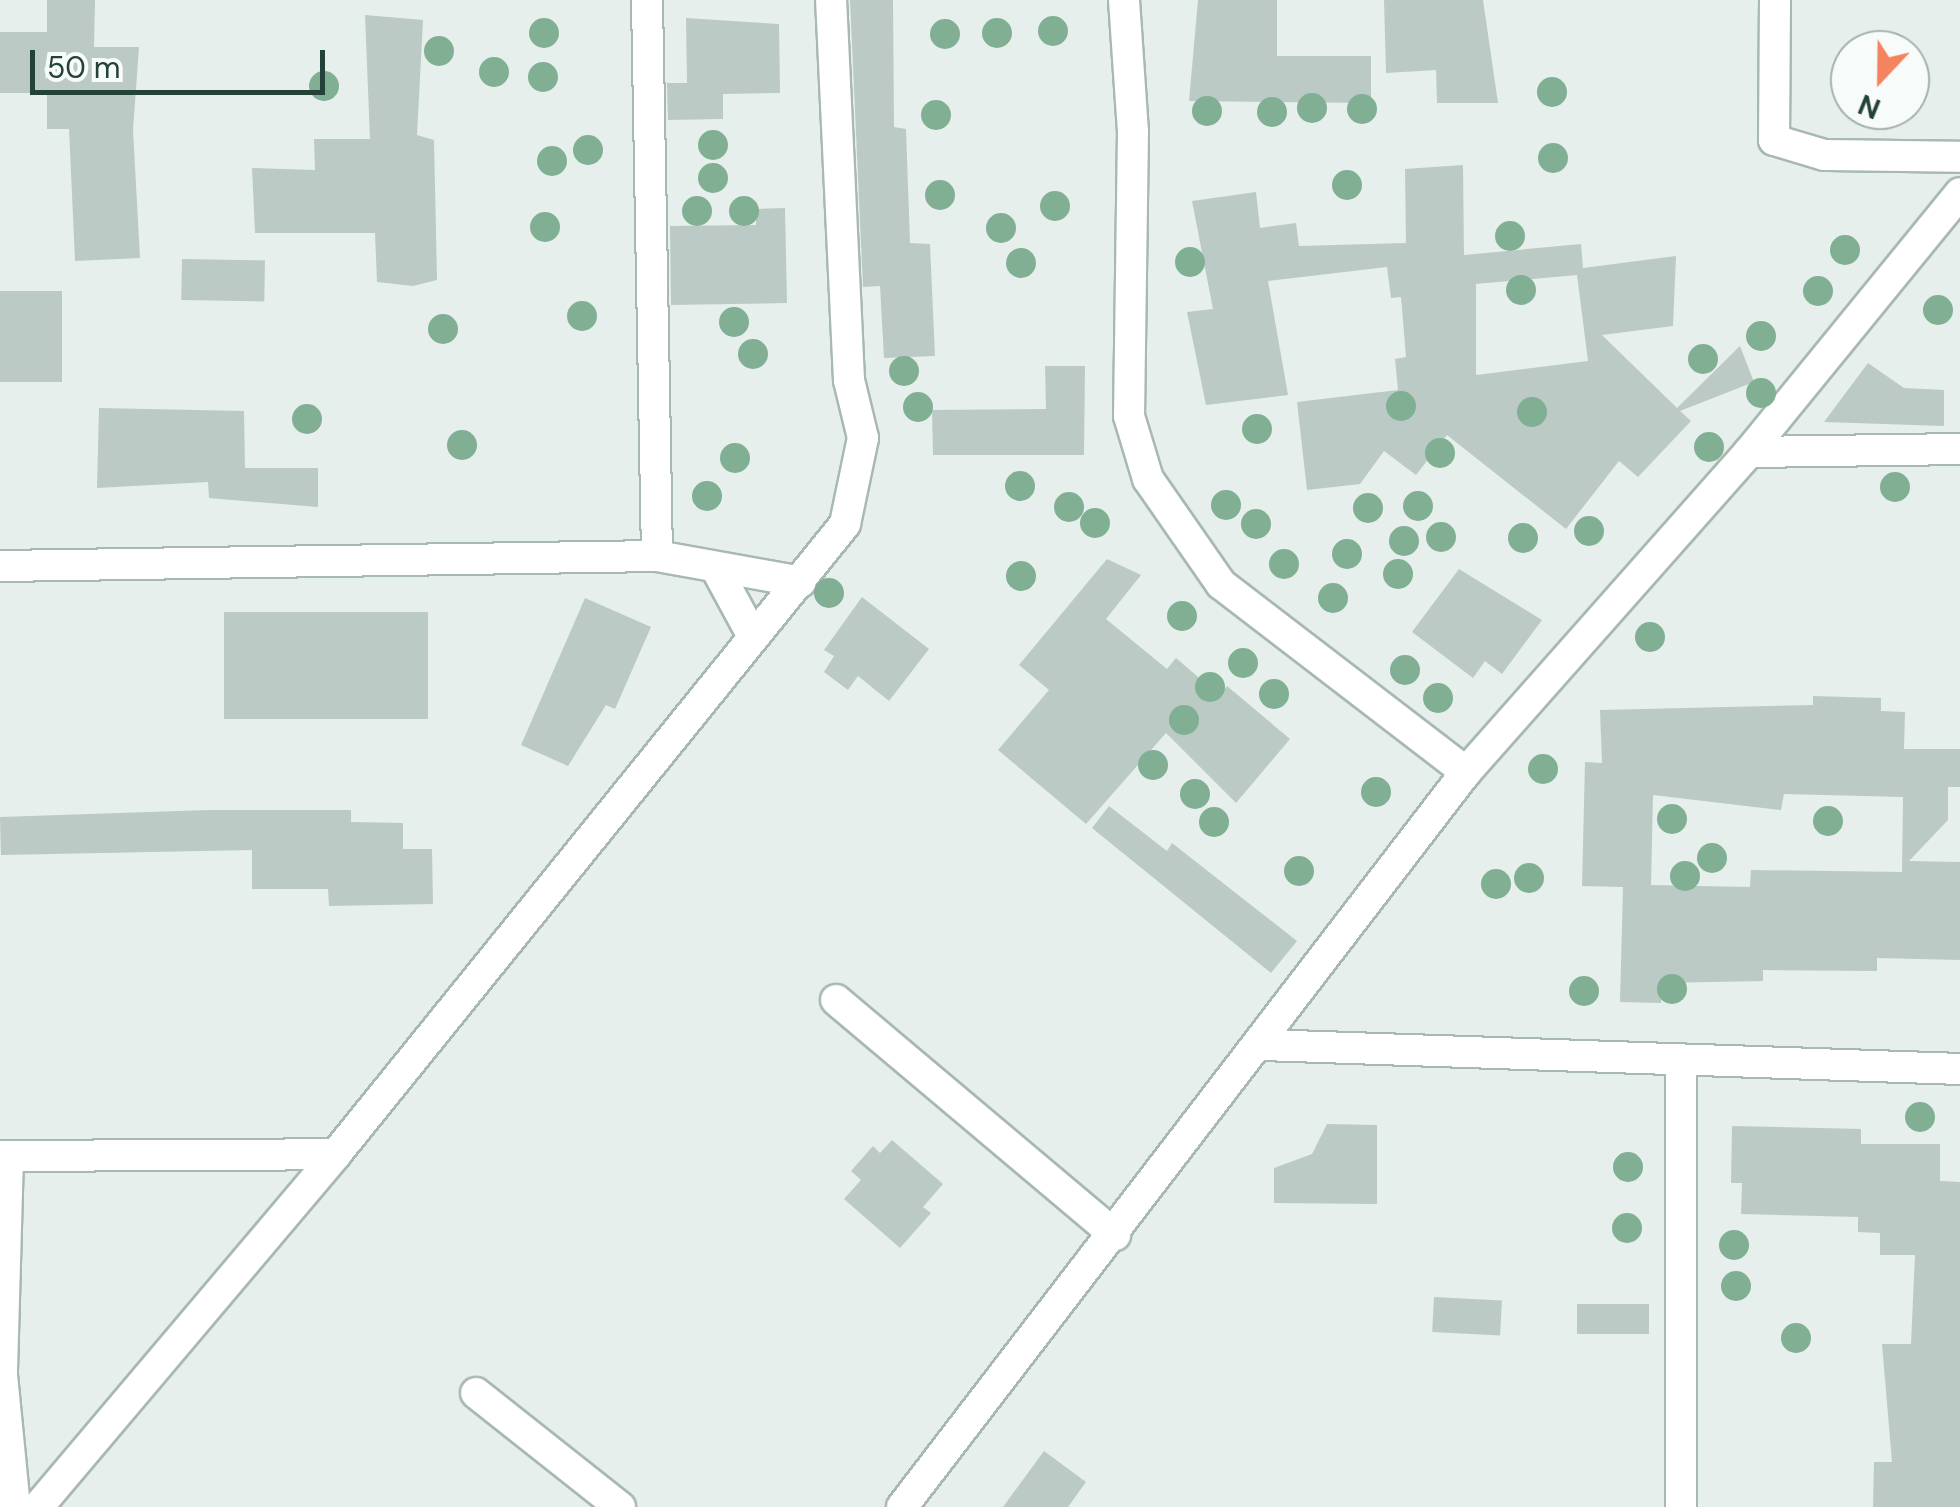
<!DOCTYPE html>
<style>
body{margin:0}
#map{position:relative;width:1960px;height:1507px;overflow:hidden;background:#e6efeb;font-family:"DM Sans",sans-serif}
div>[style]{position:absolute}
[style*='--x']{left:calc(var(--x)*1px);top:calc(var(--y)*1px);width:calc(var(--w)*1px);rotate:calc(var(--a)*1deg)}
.building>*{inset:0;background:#bbcac4;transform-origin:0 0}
.roads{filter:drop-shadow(2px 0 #a8b8b2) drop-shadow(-2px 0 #a8b8b2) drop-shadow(0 2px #a8b8b2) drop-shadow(0 -2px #a8b8b2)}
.minor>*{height:30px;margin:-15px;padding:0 15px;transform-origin:15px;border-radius:15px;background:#fff}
.trees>*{width:30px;height:30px;margin:-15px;border-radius:50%;background:#80af93}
span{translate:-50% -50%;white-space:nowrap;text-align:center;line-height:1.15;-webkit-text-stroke:8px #f7fbf9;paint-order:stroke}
.north{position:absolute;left:1830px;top:30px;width:100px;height:100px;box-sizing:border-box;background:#f7fbf9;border:2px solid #a3b1ad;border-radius:50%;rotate:202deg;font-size:28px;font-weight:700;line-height:40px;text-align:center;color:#24423a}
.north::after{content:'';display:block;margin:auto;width:35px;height:45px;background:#f4845f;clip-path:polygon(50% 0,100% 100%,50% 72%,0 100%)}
.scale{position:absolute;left:30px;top:50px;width:295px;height:45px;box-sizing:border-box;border:5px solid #24423a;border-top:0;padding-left:12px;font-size:30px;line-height:35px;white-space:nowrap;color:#24423a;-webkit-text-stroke:8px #f7fbf9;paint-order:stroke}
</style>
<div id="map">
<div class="building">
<i style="clip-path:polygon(47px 0,95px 0,94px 47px,139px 47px,133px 130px,140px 258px,75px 261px,69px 129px,47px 129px,47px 93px,0 93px,0 32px,47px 32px)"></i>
<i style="clip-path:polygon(850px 0,893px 0,894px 127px,906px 129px,910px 243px,930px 244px,935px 356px,884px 358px,880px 286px,863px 287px)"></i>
<i style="clip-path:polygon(1198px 0,1277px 0,1277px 56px,1371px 56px,1371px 103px,1189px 101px)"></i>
<i style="clip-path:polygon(1384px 0,1483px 0,1498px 103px,1437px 103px,1436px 70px,1386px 73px)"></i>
<i style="clip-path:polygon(365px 15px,423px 20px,417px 135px,434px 140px,437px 280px,413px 286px,377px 282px,375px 233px,255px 233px,252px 168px,315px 170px,314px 139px,370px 139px)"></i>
<i style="clip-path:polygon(686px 18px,779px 24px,780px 93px,723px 94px,723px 119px,668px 120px,667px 83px,687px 83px)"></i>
<i style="clip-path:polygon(evenodd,1463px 165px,1464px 255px,1581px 244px,1583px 268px,1676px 256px,1673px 326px,1602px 335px,1677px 408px,1740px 346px,1754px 382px,1680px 411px,1691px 421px,1638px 477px,1619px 461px,1566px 529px,1447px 435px,1416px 475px,1384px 451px,1360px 484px,1307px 490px,1297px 402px,1398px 390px,1395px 359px,1406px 357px,1401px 297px,1391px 298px,1387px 267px,1268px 281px,1288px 395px,1206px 405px,1187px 312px,1213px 309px,1192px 201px,1256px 192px,1260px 228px,1296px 223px,1299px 246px,1406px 243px,1405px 169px,1463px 165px,1577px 275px,1588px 361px,1476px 375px,1476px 284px,1577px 275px)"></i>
<i style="clip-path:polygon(785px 208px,787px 303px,671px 305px,670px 226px,756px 225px,756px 209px)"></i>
<i style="left:182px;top:259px;width:83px;height:41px;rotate:1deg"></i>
<i style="left:0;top:291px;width:62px;height:91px"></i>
<i style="clip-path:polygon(1868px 363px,1904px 388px,1944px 390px,1944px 426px,1824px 422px)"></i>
<i style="clip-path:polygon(1045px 366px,1085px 366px,1084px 455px,933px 455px,932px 410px,1046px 409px)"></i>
<i style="clip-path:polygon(99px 408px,244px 411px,245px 468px,318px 468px,318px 507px,209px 498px,208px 482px,97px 488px)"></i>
<i style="clip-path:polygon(1107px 559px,1141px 575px,1106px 619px,1167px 669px,1176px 658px,1219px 695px,1227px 686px,1290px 739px,1236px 803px,1166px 733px,1086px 824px,998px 750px,1049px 690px,1019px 665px)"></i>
<i style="clip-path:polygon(1459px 569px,1542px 620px,1502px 674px,1485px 661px,1473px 678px,1412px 632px)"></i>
<i style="clip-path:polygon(862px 597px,929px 649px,889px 701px,858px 676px,848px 690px,824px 672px,834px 656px,824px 650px)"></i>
<i style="clip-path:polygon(585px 598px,651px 627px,615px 709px,606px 705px,568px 766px,521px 745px)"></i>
<i style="left:224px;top:612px;width:204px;height:107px"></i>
<i style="clip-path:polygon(evenodd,1813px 696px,1881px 698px,1881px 711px,1905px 712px,1904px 749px,1960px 749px,1960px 787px,1948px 787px,1948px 820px,1909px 861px,1960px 862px,1960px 960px,1877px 958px,1877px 971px,1763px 970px,1763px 981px,1662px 983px,1661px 1003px,1620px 1002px,1623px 887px,1582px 886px,1585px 762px,1602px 763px,1600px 710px,1813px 705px,1813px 696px,1784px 794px,1903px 797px,1902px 872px,1751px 870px,1750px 887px,1651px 885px,1653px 795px,1781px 810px,1784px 794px)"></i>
<i style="clip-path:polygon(1109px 806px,1167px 851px,1172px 843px,1297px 941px,1271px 973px,1092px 828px)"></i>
<i style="clip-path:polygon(209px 810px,351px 810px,351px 822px,403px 823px,403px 849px,432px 849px,433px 904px,329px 906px,328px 889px,252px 889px,252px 850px,1px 855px,0 817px)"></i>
<i style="clip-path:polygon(1327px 1124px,1377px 1125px,1377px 1204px,1274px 1203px,1274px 1168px,1312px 1154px)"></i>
<i style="clip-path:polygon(1732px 1126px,1861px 1129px,1861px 1144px,1940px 1144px,1940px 1181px,1960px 1182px,1960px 1507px,1873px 1507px,1874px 1462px,1892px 1462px,1882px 1344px,1911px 1344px,1915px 1255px,1880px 1255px,1880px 1233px,1858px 1232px,1858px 1217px,1741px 1214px,1742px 1183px,1731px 1183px)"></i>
<i style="clip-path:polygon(892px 1140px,943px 1184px,923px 1207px,931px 1213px,900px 1248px,844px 1199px,861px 1180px,851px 1171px,873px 1146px,880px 1153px)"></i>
<i style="left:1434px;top:1297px;width:68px;height:35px;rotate:3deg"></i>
<i style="left:1649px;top:1304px;width:30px;height:72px;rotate:90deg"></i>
<i style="clip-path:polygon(1044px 1451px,1086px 1482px,1068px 1507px,1003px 1507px)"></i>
</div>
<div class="roads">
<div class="minor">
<i style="--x:647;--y:0;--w:556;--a:88.97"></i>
<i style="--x:1124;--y:0;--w:131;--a:86.1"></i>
<i style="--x:1133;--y:131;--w:285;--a:90.8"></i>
<i style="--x:1129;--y:416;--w:66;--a:73.2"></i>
<i style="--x:1148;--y:479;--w:128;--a:55.2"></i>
<i style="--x:1221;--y:584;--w:309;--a:37.5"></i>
<i style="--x:1775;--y:0;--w:140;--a:90.4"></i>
<i style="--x:1774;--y:140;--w:52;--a:16.7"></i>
<i style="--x:1824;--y:155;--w:136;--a:0.8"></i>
<i style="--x:1749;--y:452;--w:211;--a:-0.8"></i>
<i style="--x:0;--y:566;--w:657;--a:-0.87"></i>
<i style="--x:657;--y:556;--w:146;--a:10.2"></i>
<i style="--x:717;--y:570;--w:72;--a:61.6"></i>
<i style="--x:836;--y:1000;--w:365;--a:40.1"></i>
<i style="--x:1263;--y:1045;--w:697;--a:1.97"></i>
<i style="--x:0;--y:1156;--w:336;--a:-0.3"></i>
<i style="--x:8;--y:1156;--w:219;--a:91.6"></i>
<i style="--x:2;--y:1375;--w:133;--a:84.4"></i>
<i style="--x:476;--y:1393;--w:184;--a:38.4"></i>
<i style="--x:38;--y:1507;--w:462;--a:-49.8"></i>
<i style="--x:336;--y:1154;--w:810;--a:-51.06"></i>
<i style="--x:845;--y:524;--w:88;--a:-78.2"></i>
<i style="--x:863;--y:438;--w:60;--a:-103.6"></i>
<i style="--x:849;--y:380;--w:380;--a:-92.7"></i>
<i style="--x:902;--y:1507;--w:926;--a:-52.5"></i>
<i style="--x:1466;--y:772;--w:427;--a:-48.5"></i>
<i style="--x:1749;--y:452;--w:334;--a:-50.8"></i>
<i style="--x:1681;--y:1507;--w:444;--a:-90"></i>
</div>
</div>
<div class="trees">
<i style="left:1053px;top:31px"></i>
<i style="left:544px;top:33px"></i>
<i style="left:997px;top:33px"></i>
<i style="left:945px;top:34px"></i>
<i style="left:439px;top:51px"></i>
<i style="left:494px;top:72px"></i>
<i style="left:543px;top:77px"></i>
<i style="left:324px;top:86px"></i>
<i style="left:1552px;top:92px"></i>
<i style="left:1312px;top:108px"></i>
<i style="left:1362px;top:109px"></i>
<i style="left:1207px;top:111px"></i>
<i style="left:1272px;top:112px"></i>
<i style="left:936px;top:115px"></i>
<i style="left:713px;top:145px"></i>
<i style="left:588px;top:150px"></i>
<i style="left:1553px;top:158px"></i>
<i style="left:552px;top:161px"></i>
<i style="left:713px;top:178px"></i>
<i style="left:1347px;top:185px"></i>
<i style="left:940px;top:195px"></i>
<i style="left:1055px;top:206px"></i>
<i style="left:697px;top:211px"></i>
<i style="left:744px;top:211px"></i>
<i style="left:545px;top:227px"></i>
<i style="left:1001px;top:228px"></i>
<i style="left:1510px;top:236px"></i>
<i style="left:1845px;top:250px"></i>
<i style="left:1190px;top:262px"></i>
<i style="left:1021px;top:263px"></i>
<i style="left:1521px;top:290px"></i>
<i style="left:1818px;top:291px"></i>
<i style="left:1938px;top:310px"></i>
<i style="left:582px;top:316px"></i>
<i style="left:734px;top:322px"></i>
<i style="left:443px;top:329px"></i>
<i style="left:1761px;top:336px"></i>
<i style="left:753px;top:354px"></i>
<i style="left:1703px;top:359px"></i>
<i style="left:904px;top:371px"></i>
<i style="left:1761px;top:393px"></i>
<i style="left:1401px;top:406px"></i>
<i style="left:918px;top:407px"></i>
<i style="left:1532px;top:412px"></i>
<i style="left:307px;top:419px"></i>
<i style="left:1257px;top:429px"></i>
<i style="left:462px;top:445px"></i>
<i style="left:1709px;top:447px"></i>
<i style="left:1440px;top:453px"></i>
<i style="left:735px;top:458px"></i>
<i style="left:1020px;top:486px"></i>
<i style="left:1895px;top:487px"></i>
<i style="left:707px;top:496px"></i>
<i style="left:1226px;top:505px"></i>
<i style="left:1418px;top:506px"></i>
<i style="left:1069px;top:507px"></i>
<i style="left:1368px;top:508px"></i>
<i style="left:1095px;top:523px"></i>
<i style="left:1256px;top:524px"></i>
<i style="left:1589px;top:531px"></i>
<i style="left:1441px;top:537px"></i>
<i style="left:1523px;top:538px"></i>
<i style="left:1404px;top:541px"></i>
<i style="left:1347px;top:554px"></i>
<i style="left:1284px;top:564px"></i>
<i style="left:1398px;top:574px"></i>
<i style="left:1021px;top:576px"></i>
<i style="left:829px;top:593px"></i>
<i style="left:1333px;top:598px"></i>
<i style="left:1182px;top:616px"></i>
<i style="left:1650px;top:637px"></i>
<i style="left:1243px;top:663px"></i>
<i style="left:1405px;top:670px"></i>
<i style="left:1210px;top:687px"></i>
<i style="left:1274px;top:694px"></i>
<i style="left:1438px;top:698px"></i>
<i style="left:1184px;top:720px"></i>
<i style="left:1153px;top:765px"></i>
<i style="left:1543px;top:769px"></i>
<i style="left:1376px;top:792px"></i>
<i style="left:1195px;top:794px"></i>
<i style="left:1672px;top:819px"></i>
<i style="left:1828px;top:821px"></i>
<i style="left:1214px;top:822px"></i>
<i style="left:1712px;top:858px"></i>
<i style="left:1299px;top:871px"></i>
<i style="left:1685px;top:876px"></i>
<i style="left:1529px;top:878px"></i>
<i style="left:1496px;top:884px"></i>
<i style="left:1672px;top:989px"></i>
<i style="left:1584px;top:991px"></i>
<i style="left:1920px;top:1117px"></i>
<i style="left:1628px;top:1167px"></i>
<i style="left:1627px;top:1228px"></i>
<i style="left:1734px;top:1245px"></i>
<i style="left:1736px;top:1286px"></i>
<i style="left:1796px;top:1338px"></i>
</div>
<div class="north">N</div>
<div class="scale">50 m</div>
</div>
